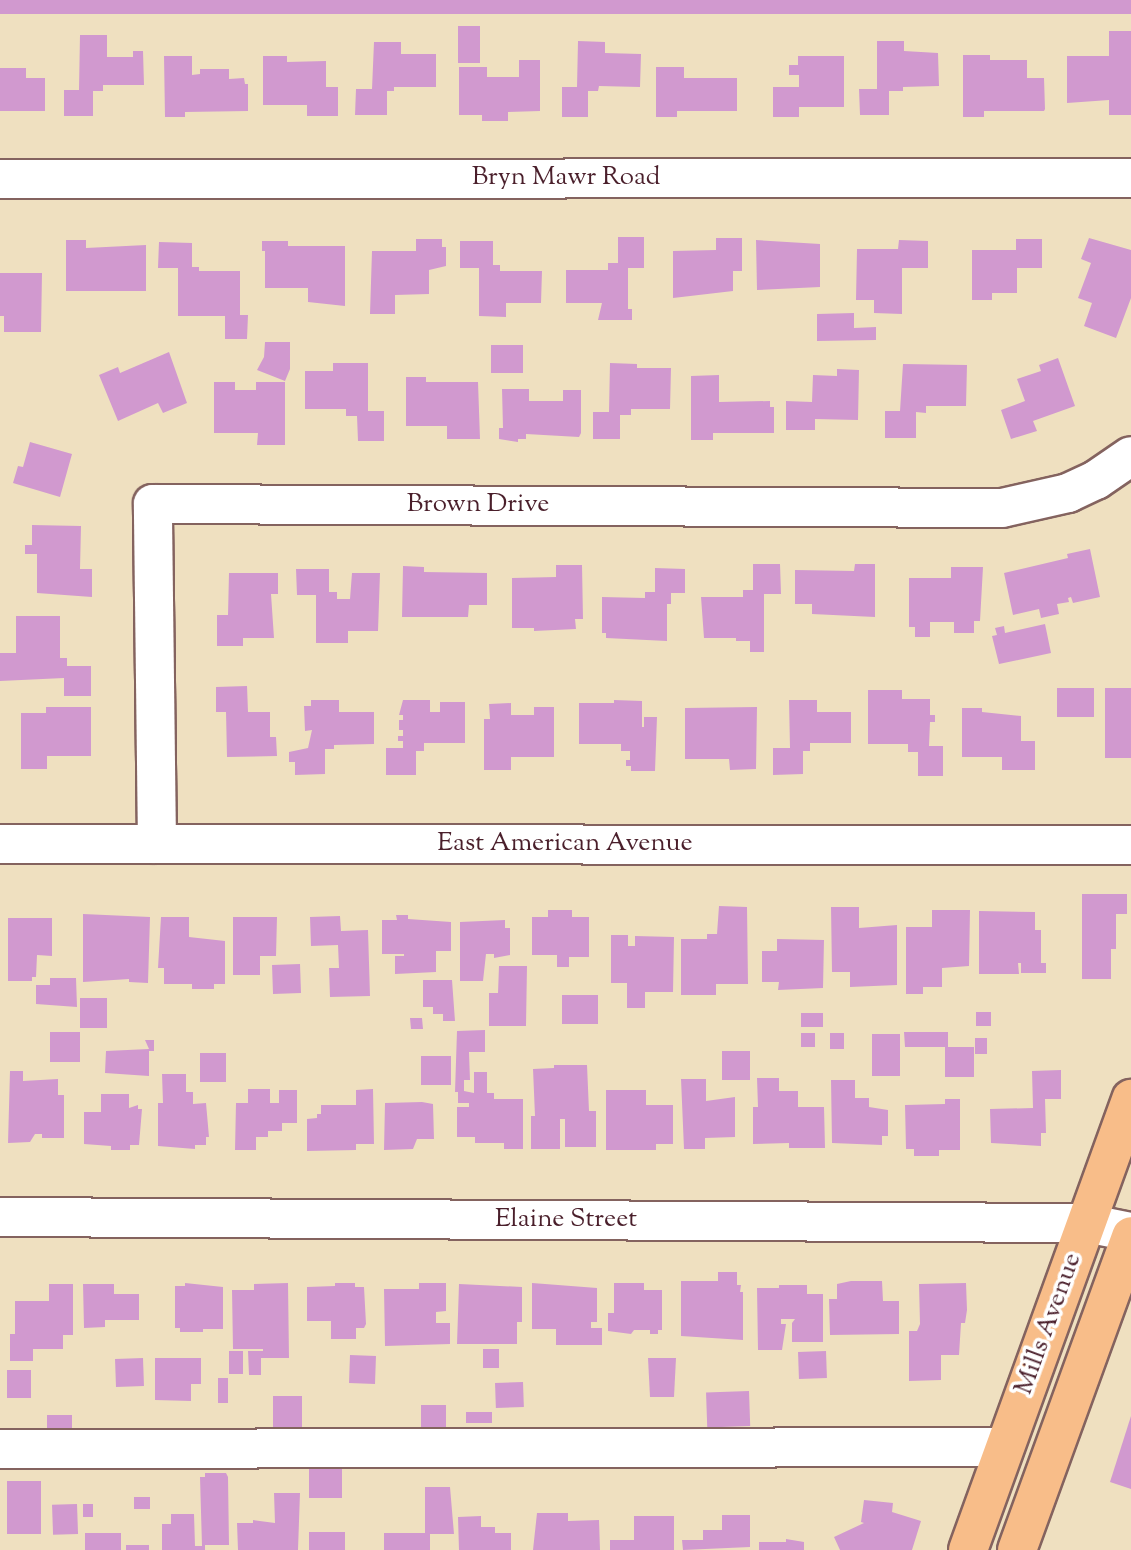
<!DOCTYPE html>
<style>
body{margin:0}
#map{position:relative;width:1131px;height:1550px;overflow:hidden;background:#efe0c0;font-family:"Sorts Mill Goudy",serif}
div>[style]{position:absolute}
[style*='--x']{left:calc(var(--x)*1px);top:calc(var(--y)*1px);width:calc(var(--w)*1px);rotate:calc(var(--a)*1deg)}
.building>*{inset:0;background:#d199cf;transform-origin:0 0}
.roads{filter:drop-shadow(2px 0 #84635f) drop-shadow(-2px 0 #84635f) drop-shadow(0 2px #84635f) drop-shadow(0 -2px #84635f)}
.minor>*{height:38px;margin:-19px;padding:0 19px;transform-origin:19px;border-radius:19px;background:#fff}
.major>*{height:38px;margin:-19px;padding:0 19px;transform-origin:19px;border-radius:19px;background:#f8bd89}
span{translate:-50% -50%;white-space:nowrap;text-align:center;line-height:1.15;-webkit-text-stroke:7px #fff;paint-order:stroke}
.street-label{font-size:26px;color:#4a1f2b}
</style>
<div id="map">
<div class="building">
<i style="left:0;top:0;width:1131px;height:14px"></i>
<i style="left:458px;top:26px;width:22px;height:37px"></i>
<i style="clip-path:polygon(1109px 31px,1131px 31px,1131px 115px,1109px 115px,1109px 100px,1067px 103px,1067px 56px,1109px 56px)"></i>
<i style="clip-path:polygon(80px 35px,107px 35px,107px 57px,133px 57px,133px 51px,143px 51px,144px 85px,103px 85px,103px 91px,93px 91px,93px 116px,64px 116px,64px 90px,79px 90px)"></i>
<i style="clip-path:polygon(578px 41px,605px 42px,605px 53px,641px 54px,640px 87px,599px 86px,598px 91px,588px 91px,588px 117px,562px 117px,562px 87px,577px 87px)"></i>
<i style="clip-path:polygon(877px 41px,904px 41px,904px 51px,938px 53px,939px 86px,903px 87px,903px 91px,889px 91px,889px 115px,860px 115px,859px 89px,877px 89px)"></i>
<i style="clip-path:polygon(374px 42px,401px 42px,401px 54px,436px 54px,436px 87px,394px 87px,394px 91px,387px 91px,387px 115px,355px 115px,356px 89px,372px 89px)"></i>
<i style="clip-path:polygon(963px 55px,990px 55px,990px 60px,1027px 60px,1027px 78px,1044px 78px,1045px 109px,1044px 111px,984px 111px,984px 117px,963px 117px)"></i>
<i style="clip-path:polygon(164px 56px,192px 56px,192px 75px,200px 74px,200px 69px,229px 69px,229px 79px,244px 78px,245px 84px,248px 84px,248px 111px,185px 112px,185px 117px,165px 117px)"></i>
<i style="clip-path:polygon(263px 56px,287px 56px,287px 62px,326px 61px,326px 87px,338px 87px,338px 116px,307px 116px,307px 105px,263px 105px)"></i>
<i style="clip-path:polygon(798px 56px,844px 56px,844px 107px,799px 107px,799px 117px,773px 117px,773px 87px,799px 87px,799px 75px,789px 75px,789px 65px,798px 65px)"></i>
<i style="clip-path:polygon(519px 60px,540px 60px,540px 111px,508px 112px,508px 121px,482px 121px,482px 115px,459px 115px,459px 67px,487px 67px,487px 77px,519px 77px)"></i>
<i style="clip-path:polygon(656px 67px,684px 67px,684px 78px,737px 78px,737px 111px,677px 111px,677px 117px,656px 117px)"></i>
<i style="clip-path:polygon(0 68px,26px 68px,26px 78px,45px 78px,45px 111px,0 111px)"></i>
<i style="clip-path:polygon(618px 237px,644px 237px,644px 268px,628px 268px,628px 309px,632px 309px,632px 320px,598px 320px,602px 303px,566px 303px,566px 270px,608px 270px,608px 263px,618px 263px)"></i>
<i style="clip-path:polygon(716px 238px,742px 238px,742px 271px,733px 271px,733px 291px,673px 298px,673px 251px,716px 250px)"></i>
<i style="clip-path:polygon(1089px 238px,1131px 250px,1131px 298px,1116px 338px,1084px 326px,1092px 303px,1078px 298px,1091px 263px,1081px 259px)"></i>
<i style="clip-path:polygon(416px 239px,442px 239px,442px 247px,446px 247px,446px 266px,429px 270px,429px 294px,395px 295px,395px 314px,370px 314px,372px 251px,416px 251px)"></i>
<i style="clip-path:polygon(1016px 239px,1042px 239px,1042px 268px,1017px 268px,1017px 293px,992px 293px,992px 300px,972px 300px,972px 250px,1016px 250px)"></i>
<i style="clip-path:polygon(66px 240px,86px 240px,86px 248px,146px 245px,146px 291px,66px 291px)"></i>
<i style="clip-path:polygon(756px 240px,820px 244px,820px 287px,757px 290px)"></i>
<i style="clip-path:polygon(899px 240px,928px 241px,928px 268px,902px 268px,902px 314px,874px 313px,874px 300px,856px 300px,857px 249px,898px 249px)"></i>
<i style="clip-path:polygon(262px 241px,288px 241px,288px 246px,345px 246px,345px 306px,308px 302px,308px 288px,265px 288px,265px 251px,262px 251px)"></i>
<i style="clip-path:polygon(460px 241px,493px 241px,493px 265px,500px 265px,500px 271px,542px 271px,541px 303px,506px 303px,506px 317px,479px 316px,479px 268px,460px 268px)"></i>
<i style="clip-path:polygon(159px 242px,192px 243px,192px 267px,199px 267px,199px 271px,240px 271px,240px 315px,248px 315px,247px 339px,225px 339px,225px 316px,178px 316px,178px 268px,158px 268px)"></i>
<i style="clip-path:polygon(0 273px,42px 273px,41px 332px,4px 332px,4px 316px,0 316px)"></i>
<i style="clip-path:polygon(854px 313px,854px 328px,876px 327px,876px 340px,817px 341px,817px 314px)"></i>
<i style="clip-path:polygon(265px 342px,290px 342px,290px 369px,285px 381px,257px 370px,264px 357px)"></i>
<i style="left:491px;top:345px;width:32px;height:28px"></i>
<i style="clip-path:polygon(169px 352px,187px 403px,163px 413px,158px 403px,118px 421px,99px 375px,118px 367px,120px 373px)"></i>
<i style="clip-path:polygon(1058px 358px,1075px 406px,1033px 421px,1037px 431px,1011px 439px,1001px 410px,1025px 401px,1017px 379px,1041px 371px,1039px 365px)"></i>
<i style="clip-path:polygon(333px 363px,368px 363px,368px 411px,384px 411px,384px 441px,358px 441px,357px 416px,346px 416px,346px 409px,305px 409px,305px 371px,333px 371px)"></i>
<i style="clip-path:polygon(610px 363px,637px 364px,637px 368px,671px 368px,670px 409px,631px 409px,631px 415px,620px 415px,620px 439px,593px 439px,593px 412px,609px 412px)"></i>
<i style="clip-path:polygon(903px 364px,967px 365px,966px 406px,926px 406px,926px 413px,916px 412px,916px 438px,885px 438px,885px 411px,900px 411px)"></i>
<i style="clip-path:polygon(837px 369px,859px 370px,858px 420px,815px 419px,815px 430px,786px 430px,786px 401px,812px 402px,813px 375px,837px 376px)"></i>
<i style="clip-path:polygon(719px 375px,719px 402px,770px 401px,770px 407px,774px 407px,774px 433px,713px 433px,713px 440px,691px 440px,691px 376px)"></i>
<i style="clip-path:polygon(406px 377px,426px 377px,426px 382px,478px 382px,480px 439px,447px 439px,447px 426px,406px 426px)"></i>
<i style="clip-path:polygon(214px 382px,235px 382px,235px 390px,256px 390px,256px 382px,285px 382px,285px 445px,257px 445px,258px 433px,214px 433px)"></i>
<i style="clip-path:polygon(502px 389px,529px 389px,529px 401px,563px 401px,563px 390px,581px 390px,581px 433px,579px 437px,526px 434px,526px 439px,518px 439px,518px 442px,499px 439px,499px 428px,503px 428px)"></i>
<i style="clip-path:polygon(30px 442px,72px 454px,60px 497px,13px 483px,18px 466px,23px 467px)"></i>
<i style="clip-path:polygon(32px 525px,81px 526px,80px 569px,92px 569px,92px 597px,37px 593px,37px 554px,25px 554px,25px 545px,32px 545px)"></i>
<i style="clip-path:polygon(1090px 549px,1100px 597px,1073px 603px,1071px 597px,1068px 598px,1069px 602px,1057px 604px,1059px 614px,1041px 618px,1039px 609px,1013px 615px,1004px 573px,1068px 558px,1067px 554px)"></i>
<i style="clip-path:polygon(753px 564px,780px 564px,781px 594px,764px 594px,764px 652px,750px 652px,750px 641px,736px 641px,736px 638px,704px 638px,701px 597px,743px 597px,743px 590px,753px 590px)"></i>
<i style="clip-path:polygon(855px 564px,875px 564px,875px 617px,812px 614px,812px 604px,795px 604px,795px 570px,854px 571px)"></i>
<i style="clip-path:polygon(556px 565px,582px 565px,583px 619px,575px 619px,576px 629px,534px 631px,534px 628px,512px 628px,512px 578px,556px 577px)"></i>
<i style="clip-path:polygon(403px 566px,424px 567px,424px 572px,487px 573px,487px 605px,469px 605px,468px 617px,402px 617px)"></i>
<i style="clip-path:polygon(951px 567px,983px 567px,980px 621px,974px 621px,974px 633px,954px 633px,954px 622px,930px 622px,930px 637px,915px 637px,915px 627px,909px 627px,909px 578px,951px 578px)"></i>
<i style="clip-path:polygon(655px 568px,685px 569px,685px 593px,671px 593px,671px 604px,667px 604px,667px 641px,606px 638px,606px 633px,602px 633px,602px 597px,645px 598px,645px 592px,655px 592px)"></i>
<i style="clip-path:polygon(296px 569px,329px 569px,329px 592px,337px 592px,337px 599px,350px 599px,352px 573px,380px 573px,378px 631px,348px 631px,348px 643px,316px 643px,316px 595px,297px 595px)"></i>
<i style="clip-path:polygon(229px 573px,278px 573px,278px 594px,271px 594px,274px 638px,243px 638px,243px 646px,217px 646px,217px 615px,228px 615px)"></i>
<i style="clip-path:polygon(16px 616px,60px 616px,60px 658px,67px 658px,67px 666px,91px 666px,91px 696px,64px 696px,64px 678px,0 681px,0 653px,16px 653px)"></i>
<i style="clip-path:polygon(1045px 624px,1051px 653px,999px 664px,992px 636px,997px 635px,995px 628px,1004px 626px,1005px 633px)"></i>
<i style="clip-path:polygon(247px 686px,248px 712px,270px 712px,270px 737px,276px 737px,277px 756px,227px 757px,226px 712px,216px 712px,216px 687px)"></i>
<i style="left:1057px;top:688px;width:37px;height:29px"></i>
<i style="left:1105px;top:688px;width:26px;height:70px"></i>
<i style="clip-path:polygon(868px 690px,902px 690px,902px 699px,930px 699px,930px 715px,935px 715px,935px 722px,930px 722px,929px 746px,943px 746px,943px 776px,918px 776px,918px 752px,908px 752px,908px 744px,868px 744px)"></i>
<i style="clip-path:polygon(311px 700px,339px 700px,339px 712px,374px 712px,374px 744px,334px 745px,334px 749px,325px 749px,325px 774px,295px 775px,295px 762px,289px 762px,289px 752px,308px 748px,312px 730px,305px 731px,304px 706px,311px 706px)"></i>
<i style="clip-path:polygon(403px 700px,430px 700px,430px 712px,440px 712px,440px 702px,465px 702px,465px 743px,424px 743px,424px 751px,416px 751px,416px 775px,386px 775px,386px 748px,403px 748px,403px 741px,398px 741px,398px 736px,403px 736px,403px 730px,399px 730px,399px 720px,403px 720px,403px 715px,399px 715px)"></i>
<i style="clip-path:polygon(614px 700px,642px 701px,642px 727px,644px 727px,644px 717px,657px 717px,655px 771px,631px 771px,631px 766px,626px 766px,626px 760px,630px 760px,630px 751px,621px 751px,621px 744px,579px 744px,579px 703px,614px 703px)"></i>
<i style="clip-path:polygon(789px 700px,817px 700px,817px 712px,851px 712px,851px 743px,810px 743px,810px 751px,803px 751px,803px 774px,773px 775px,773px 748px,790px 748px)"></i>
<i style="clip-path:polygon(511px 703px,511px 715px,534px 715px,534px 707px,554px 707px,554px 757px,511px 757px,511px 770px,484px 770px,484px 719px,490px 719px,489px 704px)"></i>
<i style="clip-path:polygon(46px 707px,91px 707px,91px 756px,47px 756px,47px 769px,21px 769px,21px 713px,46px 713px)"></i>
<i style="clip-path:polygon(757px 707px,756px 769px,730px 770px,729px 759px,685px 759px,685px 708px)"></i>
<i style="clip-path:polygon(962px 708px,982px 708px,982px 712px,1021px 716px,1021px 741px,1035px 741px,1035px 770px,1002px 770px,1002px 757px,962px 757px)"></i>
<i style="clip-path:polygon(1082px 894px,1127px 894px,1127px 914px,1116px 914px,1116px 949px,1111px 949px,1111px 979px,1082px 979px)"></i>
<i style="clip-path:polygon(719px 906px,747px 907px,748px 984px,716px 984px,716px 995px,681px 995px,681px 939px,707px 939px,707px 934px,717px 934px)"></i>
<i style="clip-path:polygon(831px 907px,859px 907px,859px 928px,897px 925px,897px 985px,850px 987px,850px 972px,832px 972px)"></i>
<i style="clip-path:polygon(548px 910px,572px 910px,572px 917px,589px 917px,589px 957px,569px 957px,569px 967px,557px 967px,557px 955px,532px 955px,532px 917px,548px 917px)"></i>
<i style="clip-path:polygon(932px 910px,970px 910px,969px 966px,942px 968px,942px 987px,923px 987px,923px 994px,906px 994px,906px 927px,932px 927px)"></i>
<i style="clip-path:polygon(979px 911px,1035px 912px,1035px 930px,1041px 930px,1041px 963px,1046px 963px,1046px 973px,1021px 973px,1021px 963px,1018px 963px,1019px 974px,979px 974px)"></i>
<i style="clip-path:polygon(83px 914px,150px 917px,148px 983px,129px 982px,129px 979px,83px 982px)"></i>
<i style="clip-path:polygon(396px 915px,408px 915px,408px 919px,451px 922px,451px 951px,436px 951px,436px 972px,395px 974px,395px 956px,404px 956px,404px 954px,382px 954px,382px 920px,397px 920px)"></i>
<i style="clip-path:polygon(340px 916px,341px 931px,368px 930px,370px 996px,330px 997px,329px 968px,339px 968px,338px 945px,311px 946px,310px 917px)"></i>
<i style="clip-path:polygon(161px 917px,189px 917px,189px 937px,225px 941px,225px 984px,214px 984px,214px 989px,192px 989px,192px 984px,164px 984px,164px 968px,158px 968px)"></i>
<i style="clip-path:polygon(233px 917px,277px 917px,276px 956px,260px 956px,260px 975px,233px 975px)"></i>
<i style="clip-path:polygon(8px 918px,52px 918px,52px 956px,37px 955px,36px 977px,32px 977px,32px 981px,8px 981px)"></i>
<i style="clip-path:polygon(505px 920px,505px 928px,510px 928px,510px 955px,494px 958px,494px 954px,486px 954px,483px 981px,460px 981px,460px 922px)"></i>
<i style="clip-path:polygon(611px 935px,628px 935px,628px 946px,635px 946px,635px 936px,674px 937px,673px 992px,645px 992px,645px 1008px,627px 1008px,627px 983px,611px 983px)"></i>
<i style="clip-path:polygon(777px 939px,824px 940px,823px 988px,778px 990px,779px 982px,762px 982px,762px 951px,777px 951px)"></i>
<i style="left:300px;top:964px;width:29px;height:28px;rotate:88deg"></i>
<i style="clip-path:polygon(499px 966px,527px 966px,526px 1026px,489px 1026px,489px 993px,498px 993px)"></i>
<i style="clip-path:polygon(50px 978px,76px 978px,77px 1007px,36px 1004px,36px 985px,50px 985px)"></i>
<i style="clip-path:polygon(423px 980px,452px 980px,455px 1021px,443px 1021px,443px 1014px,433px 1014px,433px 1007px,423px 1007px)"></i>
<i style="left:598px;top:995px;width:29px;height:36px;rotate:90deg"></i>
<i style="left:107px;top:998px;width:30px;height:27px;rotate:90deg"></i>
<i style="left:976px;top:1012px;width:15px;height:14px"></i>
<i style="left:801px;top:1013px;width:22px;height:14px"></i>
<i style="clip-path:polygon(410px 1018px,422px 1018px,423px 1029px,411px 1029px)"></i>
<i style="clip-path:polygon(485px 1030px,485px 1052px,469px 1052px,470px 1080px,464px 1080px,464px 1091px,474px 1093px,474px 1072px,487px 1072px,487px 1093px,494px 1093px,494px 1099px,523px 1099px,523px 1149px,504px 1149px,504px 1143px,475px 1143px,475px 1137px,457px 1137px,457px 1107px,469px 1107px,469px 1103px,458px 1103px,458px 1092px,455px 1092px,457px 1031px)"></i>
<i style="left:50px;top:1032px;width:30px;height:30px"></i>
<i style="clip-path:polygon(904px 1032px,948px 1032px,948px 1047px,974px 1047px,974px 1077px,945px 1077px,945px 1047px,905px 1047px)"></i>
<i style="left:801px;top:1033px;width:14px;height:14px"></i>
<i style="left:830px;top:1033px;width:14px;height:16px"></i>
<i style="left:872px;top:1034px;width:28px;height:42px"></i>
<i style="left:975px;top:1038px;width:12px;height:16px"></i>
<i style="clip-path:polygon(145px 1040px,154px 1040px,154px 1051px,149px 1051px,149px 1076px,105px 1073px,106px 1051px,149px 1049px)"></i>
<i style="left:722px;top:1051px;width:28px;height:29px"></i>
<i style="left:200px;top:1053px;width:26px;height:29px"></i>
<i style="left:421px;top:1056px;width:30px;height:29px"></i>
<i style="clip-path:polygon(554px 1065px,587px 1065px,589px 1111px,596px 1111px,596px 1147px,565px 1147px,565px 1119px,560px 1119px,560px 1149px,531px 1149px,531px 1116px,535px 1116px,533px 1069px,554px 1068px)"></i>
<i style="clip-path:polygon(1061px 1070px,1061px 1099px,1045px 1099px,1046px 1133px,1041px 1133px,1041px 1146px,991px 1143px,990px 1109px,1033px 1108px,1032px 1071px)"></i>
<i style="clip-path:polygon(10px 1071px,23px 1071px,23px 1081px,58px 1079px,58px 1095px,64px 1095px,64px 1138px,42px 1138px,42px 1134px,35px 1134px,30px 1142px,8px 1143px)"></i>
<i style="clip-path:polygon(162px 1074px,186px 1074px,186px 1092px,193px 1092px,193px 1104px,206px 1103px,209px 1137px,206px 1137px,206px 1145px,195px 1145px,195px 1149px,158px 1146px,158px 1103px,163px 1103px)"></i>
<i style="clip-path:polygon(757px 1078px,779px 1078px,779px 1091px,798px 1091px,798px 1107px,824px 1107px,825px 1148px,789px 1148px,789px 1143px,753px 1144px,753px 1107px,758px 1107px)"></i>
<i style="clip-path:polygon(681px 1079px,706px 1079px,706px 1101px,735px 1097px,735px 1137px,705px 1138px,705px 1149px,684px 1149px)"></i>
<i style="clip-path:polygon(831px 1080px,855px 1080px,855px 1098px,869px 1098px,869px 1107px,888px 1110px,888px 1136px,882px 1136px,882px 1145px,832px 1143px)"></i>
<i style="clip-path:polygon(248px 1089px,270px 1089px,270px 1103px,279px 1103px,279px 1090px,297px 1090px,297px 1123px,282px 1123px,282px 1131px,268px 1131px,268px 1137px,256px 1137px,256px 1150px,235px 1150px,236px 1103px,248px 1103px)"></i>
<i style="clip-path:polygon(373px 1089px,374px 1144px,356px 1144px,356px 1150px,307px 1151px,307px 1119px,317px 1118px,317px 1114px,321px 1114px,321px 1105px,356px 1105px,356px 1090px)"></i>
<i style="clip-path:polygon(606px 1090px,646px 1090px,646px 1105px,673px 1105px,673px 1144px,656px 1144px,656px 1150px,606px 1150px)"></i>
<i style="clip-path:polygon(101px 1094px,129px 1094px,129px 1108px,138px 1105px,138px 1109px,142px 1109px,139px 1145px,130px 1145px,130px 1150px,111px 1150px,111px 1146px,84px 1144px,84px 1112px,101px 1112px)"></i>
<i style="clip-path:polygon(945px 1099px,960px 1099px,960px 1150px,939px 1150px,939px 1156px,914px 1156px,914px 1149px,906px 1149px,905px 1105px,945px 1104px)"></i>
<i style="clip-path:polygon(422px 1102px,433px 1104px,434px 1139px,417px 1139px,413px 1149px,384px 1150px,385px 1103px)"></i>
<i style="clip-path:polygon(718px 1272px,737px 1272px,737px 1285px,741px 1285px,740px 1292px,743px 1292px,743px 1340px,681px 1336px,681px 1281px,718px 1281px)"></i>
<i style="clip-path:polygon(851px 1281px,882px 1281px,883px 1301px,899px 1301px,899px 1334px,830px 1335px,829px 1299px,837px 1299px,837px 1284px)"></i>
<i style="clip-path:polygon(185px 1283px,223px 1287px,223px 1329px,203px 1329px,203px 1332px,180px 1332px,180px 1328px,175px 1328px,175px 1286px,185px 1286px)"></i>
<i style="clip-path:polygon(288px 1283px,289px 1358px,261px 1358px,261px 1375px,249px 1375px,248px 1351px,263px 1351px,263px 1349px,233px 1349px,232px 1290px,254px 1290px,254px 1284px)"></i>
<i style="clip-path:polygon(335px 1283px,355px 1283px,355px 1287px,364px 1287px,366px 1324px,364px 1328px,356px 1328px,356px 1339px,331px 1339px,331px 1321px,307px 1321px,307px 1287px,335px 1286px)"></i>
<i style="clip-path:polygon(419px 1283px,446px 1283px,446px 1311px,436px 1312px,436px 1323px,450px 1323px,450px 1344px,385px 1346px,384px 1289px,419px 1289px)"></i>
<i style="clip-path:polygon(532px 1283px,597px 1288px,597px 1322px,591px 1322px,591px 1328px,602px 1328px,602px 1345px,556px 1345px,556px 1329px,532px 1329px)"></i>
<i style="clip-path:polygon(614px 1283px,644px 1283px,644px 1290px,662px 1290px,662px 1330px,658px 1330px,658px 1334px,650px 1334px,650px 1330px,634px 1330px,631px 1334px,608px 1331px,608px 1313px,614px 1313px)"></i>
<i style="clip-path:polygon(966px 1283px,967px 1310px,965px 1323px,961px 1323px,959px 1355px,941px 1355px,941px 1380px,909px 1381px,909px 1331px,917px 1331px,920px 1324px,919px 1284px)"></i>
<i style="clip-path:polygon(49px 1284px,73px 1284px,73px 1335px,63px 1335px,63px 1349px,33px 1349px,33px 1361px,10px 1361px,10px 1334px,15px 1334px,15px 1301px,49px 1301px)"></i>
<i style="clip-path:polygon(83px 1284px,114px 1284px,114px 1294px,139px 1294px,139px 1320px,105px 1320px,105px 1327px,84px 1328px)"></i>
<i style="clip-path:polygon(459px 1284px,522px 1287px,522px 1322px,517px 1322px,517px 1344px,457px 1344px)"></i>
<i style="clip-path:polygon(779px 1285px,807px 1285px,807px 1294px,823px 1294px,823px 1342px,792px 1342px,792px 1323px,795px 1319px,781px 1319px,781px 1324px,786px 1324px,782px 1350px,758px 1350px,757px 1288px,779px 1288px)"></i>
<i style="left:483px;top:1349px;width:16px;height:19px"></i>
<i style="left:229px;top:1351px;width:14px;height:23px"></i>
<i style="left:826px;top:1351px;width:27px;height:28px;rotate:88deg"></i>
<i style="left:350px;top:1355px;width:26px;height:28px;rotate:2deg"></i>
<i style="left:143px;top:1358px;width:28px;height:28px;rotate:88deg"></i>
<i style="clip-path:polygon(155px 1358px,201px 1358px,201px 1384px,191px 1384px,191px 1401px,155px 1400px)"></i>
<i style="clip-path:polygon(648px 1358px,676px 1358px,674px 1397px,650px 1397px)"></i>
<i style="left:7px;top:1370px;width:24px;height:28px"></i>
<i style="left:218px;top:1378px;width:10px;height:25px"></i>
<i style="left:523px;top:1382px;width:25px;height:28px;rotate:88deg"></i>
<i style="left:749px;top:1391px;width:35px;height:43px;rotate:88deg"></i>
<i style="left:273px;top:1396px;width:29px;height:38px"></i>
<i style="left:446px;top:1405px;width:25px;height:25px;rotate:90deg"></i>
<i style="left:466px;top:1412px;width:26px;height:11px"></i>
<i style="left:47px;top:1415px;width:25px;height:14px"></i>
<i style="clip-path:polygon(1131px 1416px,1131px 1489px,1110px 1482px)"></i>
<i style="left:309px;top:1469px;width:33px;height:29px"></i>
<i style="clip-path:polygon(205px 1473px,226px 1473px,228px 1477px,229px 1545px,205px 1545px,205px 1550px,162px 1550px,162px 1524px,171px 1524px,171px 1514px,194px 1514px,195px 1546px,202px 1546px,200px 1477px,205px 1477px)"></i>
<i style="left:7px;top:1481px;width:34px;height:53px"></i>
<i style="clip-path:polygon(425px 1487px,450px 1487px,454px 1534px,430px 1534px,430px 1550px,384px 1550px,384px 1533px,425px 1533px)"></i>
<i style="clip-path:polygon(274px 1493px,300px 1493px,298px 1550px,238px 1550px,237px 1523px,253px 1523px,253px 1520px,275px 1523px)"></i>
<i style="left:134px;top:1497px;width:16px;height:12px"></i>
<i style="clip-path:polygon(864px 1500px,893px 1503px,892px 1512px,921px 1521px,912px 1550px,840px 1550px,834px 1537px,864px 1523px,861px 1522px)"></i>
<i style="left:77px;top:1504px;width:30px;height:25px;rotate:88deg"></i>
<i style="left:83px;top:1504px;width:10px;height:13px"></i>
<i style="clip-path:polygon(537px 1513px,568px 1513px,568px 1521px,599px 1520px,600px 1550px,533px 1550px)"></i>
<i style="clip-path:polygon(722px 1515px,750px 1515px,750px 1547px,683px 1550px,682px 1540px,703px 1540px,703px 1530px,722px 1530px)"></i>
<i style="clip-path:polygon(481px 1516px,481px 1527px,495px 1527px,495px 1533px,511px 1533px,511px 1550px,459px 1550px,458px 1517px)"></i>
<i style="clip-path:polygon(634px 1516px,674px 1516px,674px 1550px,610px 1550px,610px 1540px,634px 1540px)"></i>
<i style="left:309px;top:1532px;width:36px;height:18px"></i>
<i style="left:85px;top:1533px;width:36px;height:17px"></i>
<i style="clip-path:polygon(786px 1539px,804px 1542px,804px 1550px,759px 1550px,759px 1542px,786px 1542px)"></i>
<i style="left:126px;top:1545px;width:23px;height:5px"></i>
</div>
<div class="roads">
<div class="minor">
<i style="--x:0;--y:179;--w:1131;--a:-0.05"></i>
<i style="--x:0;--y:844;--w:1131;--a:0.05"></i>
<i style="--x:157;--y:844;--w:340;--a:-90.7"></i>
<i style="--x:153;--y:504;--w:849;--a:0.27"></i>
<i style="--x:1002;--y:508;--w:68;--a:-12.8"></i>
<i style="--x:1068;--y:493;--w:31;--a:-25"></i>
<i style="--x:1096;--y:480;--w:42;--a:-34.4"></i>
<i style="--x:0;--y:1217;--w:1086;--a:0.32"></i>
<i style="--x:1086;--y:1223;--w:46;--a:11.3"></i>
<i style="--x:0;--y:1449;--w:1004;--a:-0.11"></i>
</div>
<div class="major">
<i style="--x:968;--y:1550;--w:480;--a:-70.1"></i>
<i style="--x:1017;--y:1550;--w:334;--a:-70"></i>
</div>
</div>
<div class="street-label">
<span style="left:566px;top:178px">Bryn Mawr Road</span>
<span style="left:478px;top:505px">Brown Drive</span>
<span style="left:565px;top:844px">East American Avenue</span>
<span style="left:566px;top:1220px">Elaine Street</span>
<span style="left:1049px;top:1324px;rotate:-70deg">Mills Avenue</span>
</div>
</div>
